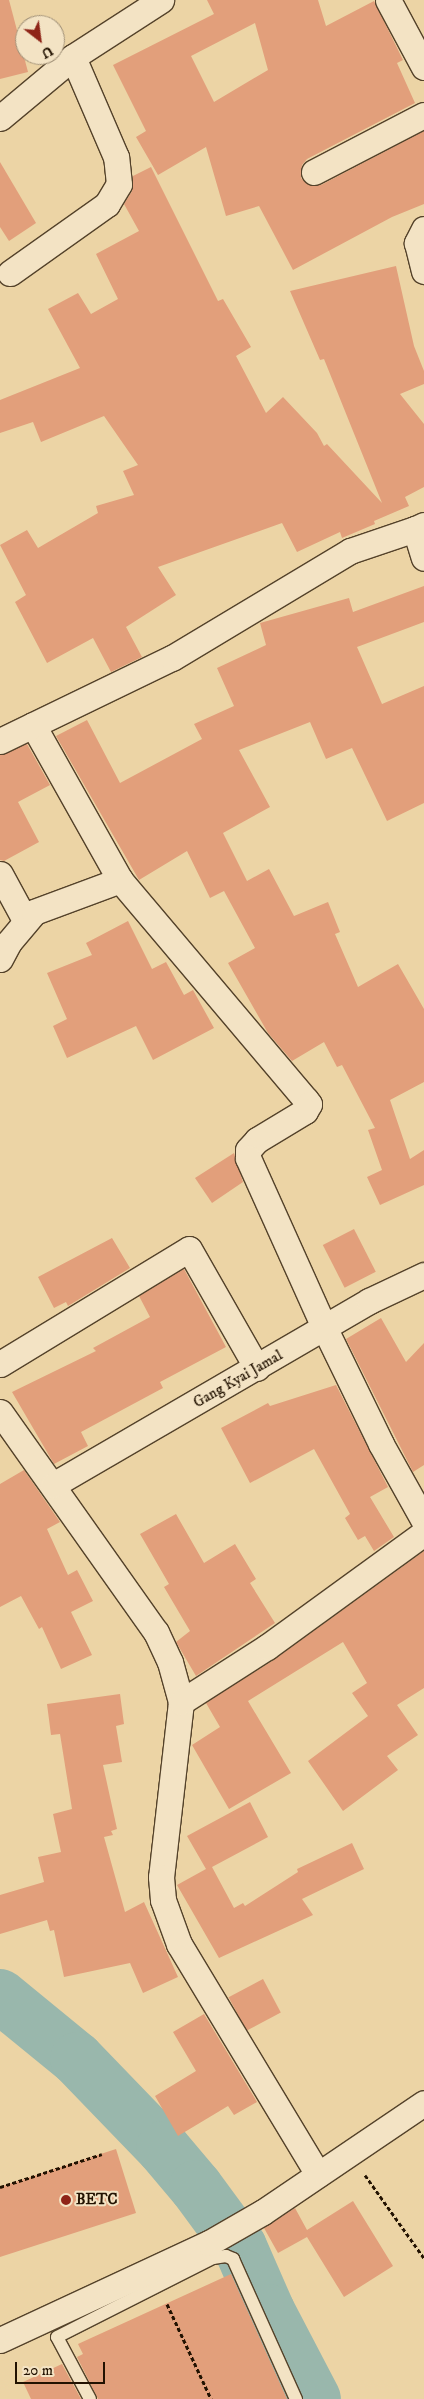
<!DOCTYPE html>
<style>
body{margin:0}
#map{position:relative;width:424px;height:2399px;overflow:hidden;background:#ecd4a5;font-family:"IM FELL DW Pica",serif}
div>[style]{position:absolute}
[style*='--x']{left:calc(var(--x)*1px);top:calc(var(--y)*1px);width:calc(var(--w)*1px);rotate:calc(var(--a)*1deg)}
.river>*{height:54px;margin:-27px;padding:0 27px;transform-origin:27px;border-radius:27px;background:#99b7ac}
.building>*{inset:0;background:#e29f7b;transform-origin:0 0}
.path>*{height:3px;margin-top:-1.5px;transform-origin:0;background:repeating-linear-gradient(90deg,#221201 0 4px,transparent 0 6.5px)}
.roads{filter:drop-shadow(1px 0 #54422a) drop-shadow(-1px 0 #54422a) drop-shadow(0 1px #54422a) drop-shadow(0 -1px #54422a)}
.lane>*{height:12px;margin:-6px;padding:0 6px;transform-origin:6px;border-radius:6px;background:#f3e3c4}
.street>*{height:25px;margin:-12.5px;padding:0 12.5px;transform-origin:12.5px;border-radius:12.5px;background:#f3e3c4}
.dots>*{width:14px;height:14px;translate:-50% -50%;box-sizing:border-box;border:2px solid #f3e3c4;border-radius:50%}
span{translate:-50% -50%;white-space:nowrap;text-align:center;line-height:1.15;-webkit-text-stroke:4px #f3e3c4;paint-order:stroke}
.street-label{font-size:15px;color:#221201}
.poi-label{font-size:15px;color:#221201;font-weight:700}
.left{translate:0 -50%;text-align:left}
.north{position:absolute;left:15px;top:15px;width:50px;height:50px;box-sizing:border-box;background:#f3e3c4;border:1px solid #9f8f76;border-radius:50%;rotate:150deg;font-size:14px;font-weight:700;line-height:20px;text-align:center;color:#221201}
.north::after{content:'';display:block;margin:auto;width:18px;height:22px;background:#8f2418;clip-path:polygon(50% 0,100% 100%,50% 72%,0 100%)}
.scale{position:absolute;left:15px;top:2362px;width:90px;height:22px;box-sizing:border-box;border:2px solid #221201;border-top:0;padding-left:6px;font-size:15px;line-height:18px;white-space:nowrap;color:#221201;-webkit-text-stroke:4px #f3e3c4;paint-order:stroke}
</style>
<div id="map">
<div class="river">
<i style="--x:0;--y:1996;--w:99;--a:39.3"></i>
<i style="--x:77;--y:2059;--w:124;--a:46"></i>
<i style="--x:163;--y:2148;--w:51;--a:49.8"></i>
<i style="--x:196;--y:2187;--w:74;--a:53.7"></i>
<i style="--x:240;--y:2247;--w:70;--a:66.4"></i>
<i style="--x:268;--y:2311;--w:99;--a:62.4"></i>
</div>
<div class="building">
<i style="clip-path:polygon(0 0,9px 0,28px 72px,0 79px)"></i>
<i style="clip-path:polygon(evenodd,207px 0,318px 0,326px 26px,374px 1px,403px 60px,397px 63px,415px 103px,307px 159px,302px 165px,301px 178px,307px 184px,321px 185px,424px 131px,424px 204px,392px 217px,293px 270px,259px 206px,226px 216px,206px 147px,158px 175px,136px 137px,146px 131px,113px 65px,214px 14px,207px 0,255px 23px,268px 70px,214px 102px,191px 56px,255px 23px)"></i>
<i style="clip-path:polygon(0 162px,36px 223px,9px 241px,0 227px)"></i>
<i style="clip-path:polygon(151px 167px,218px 301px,223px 299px,251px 347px,236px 356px,266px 413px,283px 397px,317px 433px,324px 446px,327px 444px,382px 503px,324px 359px,320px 360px,290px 291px,396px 266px,414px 346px,424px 371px,424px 384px,400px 394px,424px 424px,424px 487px,405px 497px,409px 506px,374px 521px,375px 524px,342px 538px,340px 532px,297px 552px,282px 523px,158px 567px,176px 595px,126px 627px,142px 657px,111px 672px,93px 638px,47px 663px,15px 602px,26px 595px,0 545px,27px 530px,38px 548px,98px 513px,96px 506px,134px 495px,123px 471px,138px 465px,104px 416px,41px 442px,33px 422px,0 433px,0 400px,80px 368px,48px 309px,78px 293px,91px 314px,118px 299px,96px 254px,139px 231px,124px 204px,132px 191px,133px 176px)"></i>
<i style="clip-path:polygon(424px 586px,424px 622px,357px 647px,382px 704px,424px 686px,424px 803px,387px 821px,352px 748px,326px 759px,310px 722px,239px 750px,270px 807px,223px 833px,247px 881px,269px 869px,294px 916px,328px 902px,340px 932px,335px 934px,358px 987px,398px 964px,424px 1009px,424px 1082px,390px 1100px,410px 1159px,424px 1150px,424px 1185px,380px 1205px,367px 1177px,382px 1170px,368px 1130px,375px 1128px,342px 1065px,337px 1067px,324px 1042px,292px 1061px,268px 1033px,228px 963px,255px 948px,224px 891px,210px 898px,187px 851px,139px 880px,56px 736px,87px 720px,120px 783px,202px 739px,194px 724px,234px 706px,217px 668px,266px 645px,260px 623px,349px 598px,353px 612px)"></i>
<i style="clip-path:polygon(27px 744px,50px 785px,18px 802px,39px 842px,4px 861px,0 860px,0 755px)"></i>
<i style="clip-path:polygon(128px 921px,152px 969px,166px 962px,184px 995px,193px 990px,214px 1028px,153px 1060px,136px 1026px,67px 1058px,53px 1026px,67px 1019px,47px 973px,92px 955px,86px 943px)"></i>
<i style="clip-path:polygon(234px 1153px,243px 1182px,212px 1203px,195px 1178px)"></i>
<i style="left:354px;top:1229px;width:48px;height:35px;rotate:63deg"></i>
<i style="clip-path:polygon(112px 1238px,130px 1268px,68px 1306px,66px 1302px,54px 1308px,38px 1277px)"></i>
<i style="clip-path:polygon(184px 1269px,226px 1347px,160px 1382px,163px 1388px,81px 1432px,88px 1446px,54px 1464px,12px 1392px,96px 1351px,93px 1348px,150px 1317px,139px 1296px)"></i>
<i style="clip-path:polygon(381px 1318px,406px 1362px,424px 1343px,424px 1465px,413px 1472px,346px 1339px)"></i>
<i style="clip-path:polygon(336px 1385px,388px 1487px,370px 1497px,394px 1537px,374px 1551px,365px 1536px,358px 1540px,345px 1518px,350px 1514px,314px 1449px,250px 1483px,221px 1428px,268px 1403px,270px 1406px)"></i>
<i style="clip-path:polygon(24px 1470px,60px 1522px,47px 1529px,68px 1575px,77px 1570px,93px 1601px,71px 1612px,92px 1655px,61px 1669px,42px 1627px,39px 1629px,21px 1596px,0 1607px,0 1484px)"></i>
<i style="clip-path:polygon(176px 1514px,204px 1563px,235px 1544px,256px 1579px,250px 1583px,275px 1623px,196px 1676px,176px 1642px,190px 1631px,164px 1587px,169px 1584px,140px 1534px)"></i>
<i style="clip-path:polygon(424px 1551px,424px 1688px,397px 1705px,418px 1735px,387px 1756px,398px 1770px,343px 1811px,308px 1761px,368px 1716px,352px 1693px,367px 1683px,343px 1642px,248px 1701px,291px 1773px,229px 1809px,192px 1745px,220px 1727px,206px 1703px,275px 1659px)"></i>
<i style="clip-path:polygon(120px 1694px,124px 1724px,116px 1726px,122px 1762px,103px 1765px,117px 1829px,111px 1831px,113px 1835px,104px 1837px,125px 1912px,144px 1902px,178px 1977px,143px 1993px,130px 1963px,64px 1977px,54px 1930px,50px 1931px,47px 1920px,0 1934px,0 1895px,44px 1882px,38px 1857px,61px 1852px,53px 1814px,72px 1809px,60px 1734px,51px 1735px,47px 1704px)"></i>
<i style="clip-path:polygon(250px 1802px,268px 1837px,212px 1867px,234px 1908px,243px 1903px,245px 1906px,298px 1872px,297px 1869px,352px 1843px,364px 1869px,302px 1899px,313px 1915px,219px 1958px,177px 1885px,206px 1869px,187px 1836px)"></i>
<i style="left:263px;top:1979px;width:38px;height:39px;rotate:62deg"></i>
<i style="clip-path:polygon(204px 2014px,257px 2102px,234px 2115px,228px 2106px,178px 2136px,155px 2096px,196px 2071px,173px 2032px)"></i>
<i style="clip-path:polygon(116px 2149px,136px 2213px,0 2257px,0 2187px)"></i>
<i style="clip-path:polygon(353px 2201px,393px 2266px,344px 2297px,307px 2237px,278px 2253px,264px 2228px,295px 2208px,307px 2230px)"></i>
<i style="clip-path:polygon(231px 2274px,287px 2399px,98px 2399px,77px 2357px,83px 2354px,78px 2344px)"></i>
<i style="clip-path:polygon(62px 2364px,81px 2399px,31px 2399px,23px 2382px)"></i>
</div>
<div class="path">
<i style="--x:365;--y:2175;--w:102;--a:54.6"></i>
<i style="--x:0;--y:2187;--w:107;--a:-17.9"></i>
<i style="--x:167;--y:2304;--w:105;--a:65.1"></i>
</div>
<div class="roads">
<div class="lane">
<i style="--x:90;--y:2399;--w:70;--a:-118"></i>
<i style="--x:57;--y:2337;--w:175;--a:-26.9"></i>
<i style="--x:213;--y:2258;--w:13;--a:-9"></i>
<i style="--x:226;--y:2256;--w:8;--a:23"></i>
<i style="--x:233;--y:2259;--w:154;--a:65.8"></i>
</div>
<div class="street">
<i style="--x:388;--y:0;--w:76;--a:61.8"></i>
<i style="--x:0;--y:118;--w:95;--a:-39.9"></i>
<i style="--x:73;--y:57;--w:105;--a:-32.9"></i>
<i style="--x:314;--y:172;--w:124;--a:-27.4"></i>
<i style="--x:424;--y:229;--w:16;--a:117"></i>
<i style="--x:417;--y:243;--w:29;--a:76"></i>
<i style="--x:10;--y:273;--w:119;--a:-35.4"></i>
<i style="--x:107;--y:204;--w:23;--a:-59"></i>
<i style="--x:119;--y:184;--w:27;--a:-96"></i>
<i style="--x:116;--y:157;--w:109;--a:-113.3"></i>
<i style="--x:424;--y:525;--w:10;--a:156"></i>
<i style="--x:415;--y:529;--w:30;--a:73"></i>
<i style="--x:33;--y:725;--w:178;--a:60.7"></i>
<i style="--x:0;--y:741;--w:191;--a:-25.8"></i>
<i style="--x:172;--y:658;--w:208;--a:-31"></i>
<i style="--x:350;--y:551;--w:69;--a:-18.7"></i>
<i style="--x:0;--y:874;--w:52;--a:61.5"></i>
<i style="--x:0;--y:959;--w:19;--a:-62"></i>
<i style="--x:9;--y:942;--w:39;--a:-50"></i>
<i style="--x:34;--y:912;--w:92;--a:-20.4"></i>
<i style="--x:120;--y:880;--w:288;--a:49.8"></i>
<i style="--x:306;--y:1100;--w:5;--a:53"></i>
<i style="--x:309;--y:1104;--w:8;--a:120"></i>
<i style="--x:305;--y:1111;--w:56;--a:148.9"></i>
<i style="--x:257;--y:1140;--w:13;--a:132"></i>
<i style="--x:248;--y:1150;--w:8;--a:90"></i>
<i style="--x:248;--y:1158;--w:188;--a:65.8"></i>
<i style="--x:325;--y:1329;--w:128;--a:64"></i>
<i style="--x:381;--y:1444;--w:88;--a:60.8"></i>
<i style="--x:0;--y:1364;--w:221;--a:-31.3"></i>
<i style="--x:189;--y:1249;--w:137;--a:60.3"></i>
<i style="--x:0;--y:1412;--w:270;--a:54.7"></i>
<i style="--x:156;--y:1632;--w:33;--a:65"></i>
<i style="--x:170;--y:1662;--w:41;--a:74.6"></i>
<i style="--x:181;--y:1702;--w:176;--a:96.5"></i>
<i style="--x:161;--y:1877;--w:23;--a:85"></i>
<i style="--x:163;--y:1900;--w:47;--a:70"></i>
<i style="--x:179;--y:1944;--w:269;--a:58.9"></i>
<i style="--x:53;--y:1485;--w:366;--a:-30.2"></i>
<i style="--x:369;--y:1301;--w:61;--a:-25.3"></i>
<i style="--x:181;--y:1702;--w:102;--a:-32.6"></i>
<i style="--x:267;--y:1647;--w:194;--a:-36"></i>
<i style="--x:0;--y:2340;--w:230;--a:-24.9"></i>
<i style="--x:209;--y:2243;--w:62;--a:-29.9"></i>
<i style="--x:263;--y:2212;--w:194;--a:-34.1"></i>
</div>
</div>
<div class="dots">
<i style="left:66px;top:2200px;background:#8f2418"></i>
</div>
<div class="street-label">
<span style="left:238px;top:1379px;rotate:-30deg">Gang Kyai Jamal</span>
</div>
<div class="poi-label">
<span class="left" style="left:76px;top:2200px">BETC</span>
</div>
<div class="north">U</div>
<div class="scale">20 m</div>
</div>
